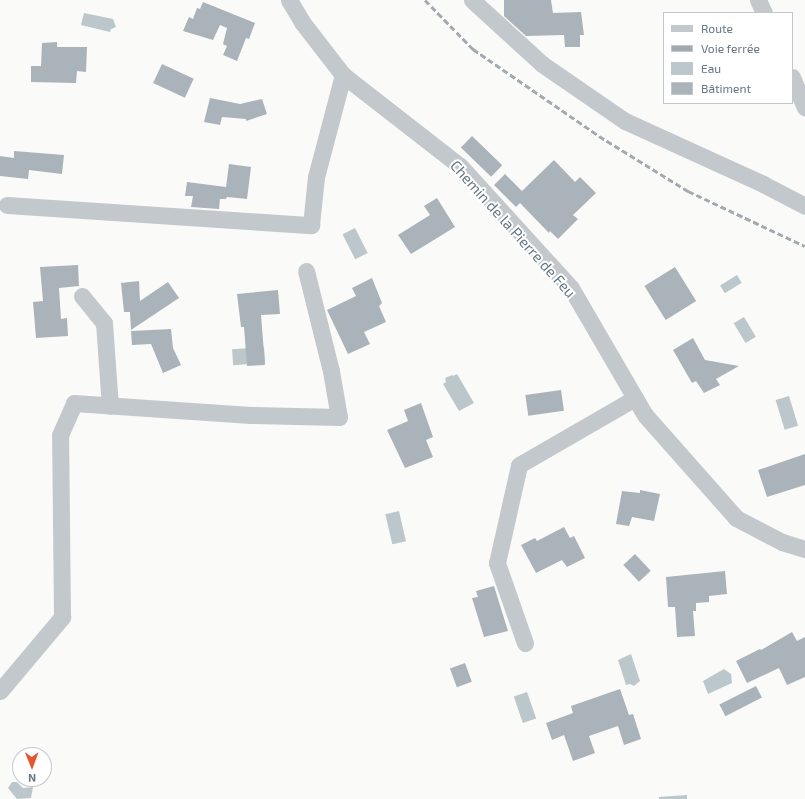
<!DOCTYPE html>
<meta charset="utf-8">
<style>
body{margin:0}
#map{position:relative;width:805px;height:799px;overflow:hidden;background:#fafaf8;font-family:"Exo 2",sans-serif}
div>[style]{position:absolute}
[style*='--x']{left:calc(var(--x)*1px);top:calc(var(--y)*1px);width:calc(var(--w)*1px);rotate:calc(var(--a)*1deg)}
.water>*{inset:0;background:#bbc7cb;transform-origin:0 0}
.building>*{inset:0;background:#aab3b9;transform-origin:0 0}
.minor>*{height:17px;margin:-8.5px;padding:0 8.5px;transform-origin:8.5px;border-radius:8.5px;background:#c3c8cc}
.rail>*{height:3px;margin-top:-1.5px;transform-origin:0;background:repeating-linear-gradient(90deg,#a2aab0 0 6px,transparent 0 9px)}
span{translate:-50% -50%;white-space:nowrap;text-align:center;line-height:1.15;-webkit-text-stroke:4px #fff;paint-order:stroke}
.street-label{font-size:15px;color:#657683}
.legend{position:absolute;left:663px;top:12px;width:130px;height:92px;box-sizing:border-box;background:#fff;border:1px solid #c1c8cd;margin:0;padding:5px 7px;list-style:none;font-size:12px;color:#657683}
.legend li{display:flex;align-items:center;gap:8px;height:20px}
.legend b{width:20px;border:1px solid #c1c8cd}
.north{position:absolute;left:12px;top:747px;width:40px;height:40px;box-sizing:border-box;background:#fff;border:1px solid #c1c8cd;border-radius:50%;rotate:179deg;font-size:11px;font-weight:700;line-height:16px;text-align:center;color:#657683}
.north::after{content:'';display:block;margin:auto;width:14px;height:18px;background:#e4572e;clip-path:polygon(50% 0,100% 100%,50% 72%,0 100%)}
</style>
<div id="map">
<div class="water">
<i style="clip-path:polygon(84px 13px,113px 19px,116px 27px,111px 29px,110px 32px,81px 25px)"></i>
<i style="left:355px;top:228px;width:28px;height:14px;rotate:63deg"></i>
<i style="left:737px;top:275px;width:9px;height:20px;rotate:58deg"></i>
<i style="left:744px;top:317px;width:23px;height:12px;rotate:59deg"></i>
<i style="left:264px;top:347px;width:16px;height:32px;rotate:86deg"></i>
<i style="clip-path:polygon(457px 374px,474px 403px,459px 411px,443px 384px,446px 382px,445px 378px,452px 375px,453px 376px)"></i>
<i style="left:789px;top:396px;width:31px;height:14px;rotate:73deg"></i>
<i style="left:399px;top:511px;width:31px;height:14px;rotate:77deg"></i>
<i style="clip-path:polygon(631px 654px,640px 681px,634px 686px,630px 684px,626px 685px,618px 660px)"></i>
<i style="clip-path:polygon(724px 669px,731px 674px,732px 683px,708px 694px,703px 681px)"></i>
<i style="left:527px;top:692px;width:28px;height:14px;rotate:71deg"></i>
<i style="clip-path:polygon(12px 782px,17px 782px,23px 788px,33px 787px,31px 798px,17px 799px,8px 788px)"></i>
<i style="clip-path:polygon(687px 795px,687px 799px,659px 799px,659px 797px)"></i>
</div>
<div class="building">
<i style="clip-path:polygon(504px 0,551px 0,553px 13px,581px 12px,584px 35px,580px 35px,580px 47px,565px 47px,564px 35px,526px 36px,504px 16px)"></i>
<i style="clip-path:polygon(203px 2px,255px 23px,249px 39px,246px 38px,237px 61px,223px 55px,227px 46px,223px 44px,227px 28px,220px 25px,213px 40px,183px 31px,189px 17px,193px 19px,197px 8px,200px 9px)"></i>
<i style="clip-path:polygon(57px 42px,57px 47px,87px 47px,86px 72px,77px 71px,76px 83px,31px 82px,31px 66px,41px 66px,42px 43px)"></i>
<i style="left:162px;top:64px;width:35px;height:21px;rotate:25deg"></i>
<i style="clip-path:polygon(210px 98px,240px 104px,262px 99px,267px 114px,246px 121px,246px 119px,222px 117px,220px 125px,204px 122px)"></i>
<i style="left:472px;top:136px;width:42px;height:16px;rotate:44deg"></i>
<i style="clip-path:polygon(14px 151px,64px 155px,62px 174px,29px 170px,28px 179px,0 176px,0 156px,14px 158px)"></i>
<i style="clip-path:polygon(554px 160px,575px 182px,580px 177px,596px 193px,573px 215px,578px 219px,558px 239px,550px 231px,549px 233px,520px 203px,516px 207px,494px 185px,505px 174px,522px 191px)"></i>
<i style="clip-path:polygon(229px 164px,251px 167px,247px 199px,227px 197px,226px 199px,220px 199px,219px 209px,191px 207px,193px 196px,185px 196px,187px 182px,226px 187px)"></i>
<i style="clip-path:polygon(437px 198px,455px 227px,411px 254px,398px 235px,430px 215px,424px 206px)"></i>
<i style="clip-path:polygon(78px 265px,79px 286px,59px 288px,61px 319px,67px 318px,68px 336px,36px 338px,33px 302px,43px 301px,40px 267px)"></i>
<i style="left:675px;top:267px;width:40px;height:36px;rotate:58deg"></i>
<i style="clip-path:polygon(372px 278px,382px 303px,379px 306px,386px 322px,364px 332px,370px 344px,348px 354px,327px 310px,356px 296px,352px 288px)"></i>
<i style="clip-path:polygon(139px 281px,140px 301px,168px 282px,179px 298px,131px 330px,130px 312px,124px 312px,121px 283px)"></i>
<i style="clip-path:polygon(278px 290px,280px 314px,261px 315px,265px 365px,247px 366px,244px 327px,241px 327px,237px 294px)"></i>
<i style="clip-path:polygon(171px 329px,173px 348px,181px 365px,163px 373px,151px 344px,132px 345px,131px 331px)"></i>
<i style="clip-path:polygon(693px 338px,705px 360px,739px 366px,716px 379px,720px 385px,704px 393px,696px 381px,692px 383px,673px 350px)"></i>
<i style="left:561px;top:390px;width:21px;height:36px;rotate:82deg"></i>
<i style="clip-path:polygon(421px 403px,433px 437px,426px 440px,433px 457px,405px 468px,387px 430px,408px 421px,404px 410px)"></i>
<i style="clip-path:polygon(805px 454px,805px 485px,767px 497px,758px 470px)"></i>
<i style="clip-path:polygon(640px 490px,660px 494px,654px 521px,632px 517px,629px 526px,616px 524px,622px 491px,640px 493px)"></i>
<i style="clip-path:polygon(564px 527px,570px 538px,574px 536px,585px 558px,567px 567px,562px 560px,536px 573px,521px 545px,535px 538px,537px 541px)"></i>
<i style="left:635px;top:554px;width:23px;height:16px;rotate:47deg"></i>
<i style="clip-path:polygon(725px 571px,727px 594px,709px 596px,709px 602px,696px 603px,696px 611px,693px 611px,695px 636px,677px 637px,675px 607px,668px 607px,666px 577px)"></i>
<i style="clip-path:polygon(494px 586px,508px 631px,484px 637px,472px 598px,478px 597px,476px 591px)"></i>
<i style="clip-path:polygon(792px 632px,797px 641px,805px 637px,805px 677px,787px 685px,779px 668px,747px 683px,736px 661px,760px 649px,761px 650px)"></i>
<i style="left:465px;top:663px;width:20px;height:16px;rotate:70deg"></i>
<i style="left:756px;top:686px;width:13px;height:41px;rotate:63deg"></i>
<i style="clip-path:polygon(620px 689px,629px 715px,633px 714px,641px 739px,624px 745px,618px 726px,589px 736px,595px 753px,573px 761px,564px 735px,552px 740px,546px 723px,573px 713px,571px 706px)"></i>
</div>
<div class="minor">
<i style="--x:289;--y:0;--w:26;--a:59"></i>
<i style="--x:302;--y:22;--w:67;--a:52.3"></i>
<i style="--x:343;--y:75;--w:148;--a:37.9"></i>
<i style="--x:460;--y:166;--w:165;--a:47.7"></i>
<i style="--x:571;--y:288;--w:147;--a:59.8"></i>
<i style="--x:645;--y:415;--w:137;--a:48.5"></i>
<i style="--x:736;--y:518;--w:52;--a:27.6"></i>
<i style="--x:782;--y:542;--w:24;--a:17"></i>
<i style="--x:472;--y:0;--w:95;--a:42.4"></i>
<i style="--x:542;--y:64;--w:101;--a:34.5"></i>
<i style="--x:625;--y:121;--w:152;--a:24.5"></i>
<i style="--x:763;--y:184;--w:47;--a:27.6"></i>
<i style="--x:758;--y:0;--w:14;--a:65"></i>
<i style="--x:792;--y:77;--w:33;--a:67"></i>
<i style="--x:7;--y:205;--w:305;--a:3.8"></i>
<i style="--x:311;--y:225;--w:48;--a:-84.1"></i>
<i style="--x:316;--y:177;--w:106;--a:-75.2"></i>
<i style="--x:82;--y:296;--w:35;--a:51"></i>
<i style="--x:104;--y:323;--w:83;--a:85.9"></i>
<i style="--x:525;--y:643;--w:85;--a:-109.3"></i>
<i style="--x:497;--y:563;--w:100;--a:-77.3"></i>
<i style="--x:519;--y:465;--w:134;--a:-30"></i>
<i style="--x:0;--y:691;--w:97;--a:-50"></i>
<i style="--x:62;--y:617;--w:182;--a:-90.6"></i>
<i style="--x:60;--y:435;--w:35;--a:-66"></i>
<i style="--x:74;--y:403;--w:177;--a:3.9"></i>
<i style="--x:251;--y:415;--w:88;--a:1.3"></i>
<i style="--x:339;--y:417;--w:47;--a:-99.9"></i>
<i style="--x:331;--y:371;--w:103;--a:-104"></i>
</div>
<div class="rail">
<i style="--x:425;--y:0;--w:69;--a:45.6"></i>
<i style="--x:473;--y:49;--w:153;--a:34.6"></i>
<i style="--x:599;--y:136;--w:105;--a:31.7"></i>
<i style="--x:688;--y:191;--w:129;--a:25.2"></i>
</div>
<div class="street-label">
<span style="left:513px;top:229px;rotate:48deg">Chemin de la Pierre de Feu</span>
</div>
<ul class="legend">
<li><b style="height:5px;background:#c3c8cc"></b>Route</li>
<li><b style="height:5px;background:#a2aab0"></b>Voie ferrée</li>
<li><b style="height:11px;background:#bbc7cb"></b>Eau</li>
<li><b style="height:11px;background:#aab3b9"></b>Bâtiment</li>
</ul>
<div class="north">N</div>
</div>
